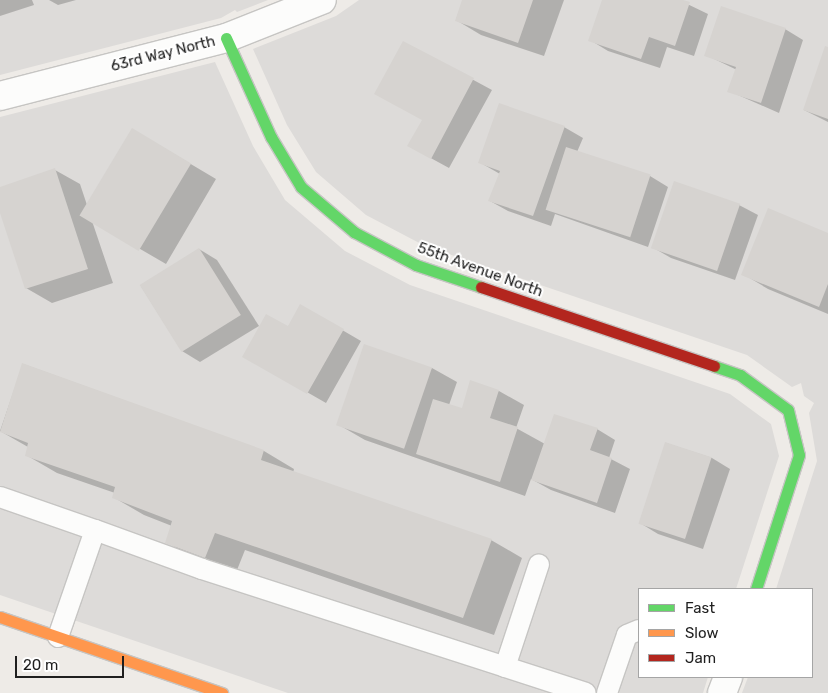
<!DOCTYPE html>
<style>
body{margin:0}
#map{position:relative;width:828px;height:693px;overflow:hidden;background:#eeebe7;font-family:Rubik,sans-serif}
div>[style]{position:absolute}
[style*='--x']{left:calc(var(--x)*1px);top:calc(var(--y)*1px);width:calc(var(--w)*1px);rotate:calc(var(--a)*1deg)}
.residential>*{inset:0;background:#dddbd9}
.shadow>*{inset:0;background:#0003}
.building>*{inset:0;background:#d6d3d0;transform-origin:0 0}
.roads{filter:drop-shadow(1px 0 #c6c5c3) drop-shadow(-1px 0 #c6c5c3) drop-shadow(0 1px #c6c5c3) drop-shadow(0 -1px #c6c5c3)}
.lane>*{height:20px;margin:-10px;padding:0 10px;transform-origin:10px;border-radius:10px;background:#fcfcfb}
.street>*{height:28px;margin:-14px;padding:0 14px;transform-origin:14px;border-radius:14px;background:#fcfcfb}
.fast>*{height:11px;margin:-5.5px;padding:0 5.5px;transform-origin:5.5px;border-radius:5.5px;background:#63d668}
.slow>*{height:11px;margin:-5.5px;padding:0 5.5px;transform-origin:5.5px;border-radius:5.5px;background:#ff974d}
.jam>*{height:11px;margin:-5.5px;padding:0 5.5px;transform-origin:5.5px;border-radius:5.5px;background:#b3261e}
span{translate:-50% -50%;white-space:nowrap;text-align:center;line-height:1.15;-webkit-text-stroke:4px #fff;paint-order:stroke}
.street-label{font-size:15px;color:#1f1f1f}
.legend{position:absolute;left:638px;top:588px;width:175px;height:90px;box-sizing:border-box;background:#fff;border:1px solid #a5a5a5;margin:0;padding:6px 9px;list-style:none;font-size:15px;color:#1f1f1f}
.legend li{display:flex;align-items:center;gap:10px;height:25px}
.legend b{width:25px;border:1px solid #a5a5a5}
.scale{position:absolute;left:15px;top:656px;width:109px;height:22px;box-sizing:border-box;border:2px solid #1f1f1f;border-top:0;padding-left:6px;font-size:15px;line-height:18px;white-space:nowrap;color:#1f1f1f;-webkit-text-stroke:4px #fff;paint-order:stroke}
</style>
<div id="map">
<div class="residential">
<i style="clip-path:polygon(0 0,268px 0,237px 12px,235px 10px,221px 18px,0 75px)"></i>
<i style="clip-path:polygon(359px 0,828px 0,828px 693px,742px 693px,748px 677px,812px 677px,812px 589px,776px 589px,817px 461px,809px 413px,814px 403px,804px 396px,801px 383px,792px 387px,747px 355px,425px 246px,366px 215px,316px 172px,287px 125px,253px 49px,336px 16px)"></i>
<i style="clip-path:polygon(215px 62px,253px 146px,285px 200px,345px 251px,410px 285px,730px 394px,771px 424px,779px 456px,736px 589px,639px 589px,639px 677px,708px 677px,703px 693px,288px 693px,0 595px,0 117px)"></i>
</div>
<div class="shadow">
<i style="clip-path:polygon(0 0,32px 0,34px 5px,0 16px)"></i>
<i style="clip-path:polygon(49px 0,76px 0,58px 5px)"></i>
<i style="clip-path:polygon(463px 0,564px 0,544px 56px,481px 35px,456px 20px)"></i>
<i style="clip-path:polygon(603px 0,679px 0,708px 14px,694px 56px,667px 47px,660px 68px,608px 51px,590px 40px)"></i>
<i style="clip-path:polygon(785px 29px,803px 40px,779px 113px,729px 91px,737px 70px,706px 55px)"></i>
<i style="clip-path:polygon(403px 42px,492px 90px,449px 168px,427px 156px,423px 120px)"></i>
<i style="clip-path:polygon(828px 48px,828px 122px,804px 110px)"></i>
<i style="clip-path:polygon(564px 127px,583px 138px,577px 152px,650px 176px,668px 187px,648px 247px,555px 214px,551px 226px,508px 211px,490px 201px,500px 174px,479px 162px)"></i>
<i style="clip-path:polygon(157px 144px,216px 179px,166px 264px,92px 221px,113px 283px,52px 303px,26px 288px,0 209px,0 188px,55px 170px,80px 184px,87px 205px)"></i>
<i style="clip-path:polygon(739px 205px,758px 215px,735px 280px,671px 258px,652px 247px)"></i>
<i style="clip-path:polygon(828px 234px,828px 314px,768px 289px,743px 274px)"></i>
<i style="clip-path:polygon(199px 249px,217px 260px,259px 326px,200px 362px,182px 351px,141px 286px)"></i>
<i style="clip-path:polygon(301px 306px,361px 341px,326px 403px,244px 356px,288px 327px)"></i>
<i style="clip-path:polygon(23px 364px,264px 451px,294px 469px,293px 473px,491px 540px,522px 558px,494px 635px,245px 550px,235px 575px,197px 560px,167px 542px,172px 526px,144px 515px,113px 497px,115px 493px,57px 473px,26px 455px,28px 447px,0 431px)"></i>
<i style="clip-path:polygon(432px 368px,457px 382px,449px 405px,462px 410px,499px 391px,524px 405px,516px 428px,545px 444px,597px 429px,615px 440px,609px 458px,630px 469px,615px 513px,551px 490px,531px 479px,525px 496px,365px 440px,339px 425px)"></i>
<i style="clip-path:polygon(666px 443px,712px 458px,730px 469px,703px 549px,658px 534px,640px 523px)"></i>
</div>
<div class="building">
<i style="clip-path:polygon(462px 0,533px 0,518px 43px,455px 21px)"></i>
<i style="clip-path:polygon(602px 0,683px 0,690px 2px,675px 46px,649px 37px,641px 59px,588px 41px)"></i>
<i style="clip-path:polygon(721px 6px,786px 28px,761px 103px,727px 92px,736px 67px,704px 56px)"></i>
<i style="clip-path:polygon(403px 41px,474px 78px,431px 159px,407px 146px,422px 120px,374px 94px)"></i>
<i style="clip-path:polygon(825px 46px,828px 47px,828px 119px,803px 110px)"></i>
<i style="clip-path:polygon(499px 103px,565px 126px,533px 216px,488px 201px,500px 171px,478px 163px)"></i>
<i style="left:132px;top:128px;width:69px;height:102px;rotate:31deg"></i>
<i style="left:566px;top:147px;width:89px;height:66px;rotate:18deg"></i>
<i style="clip-path:polygon(55px 168px,88px 269px,25px 289px,0 213px,0 187px)"></i>
<i style="left:674px;top:181px;width:70px;height:71px;rotate:19deg"></i>
<i style="clip-path:polygon(768px 208px,828px 233px,828px 284px,819px 307px,741px 275px)"></i>
<i style="left:199px;top:248px;width:79px;height:70px;rotate:58deg"></i>
<i style="clip-path:polygon(300px 304px,344px 329px,307px 394px,242px 357px,266px 314px,288px 326px)"></i>
<i style="left:364px;top:344px;width:72px;height:86px;rotate:19deg"></i>
<i style="clip-path:polygon(22px 363px,264px 450px,261px 460px,492px 539px,463px 618px,215px 533px,205px 558px,165px 543px,172px 521px,112px 498px,115px 487px,25px 456px,28px 443px,0 432px)"></i>
<i style="clip-path:polygon(470px 380px,499px 390px,490px 418px,518px 427px,500px 482px,416px 454px,433px 399px,462px 408px)"></i>
<i style="clip-path:polygon(554px 414px,598px 428px,590px 450px,612px 458px,597px 503px,531px 480px)"></i>
<i style="left:665px;top:442px;width:49px;height:86px;rotate:18deg"></i>
</div>
<div class="roads">
<div class="lane">
<i style="--x:0;--y:497;--w:101;--a:19.2"></i>
<i style="--x:58;--y:637;--w:113;--a:-70.9"></i>
<i style="--x:95;--y:530;--w:114;--a:20"></i>
<i style="--x:202;--y:569;--w:403;--a:17.9"></i>
<i style="--x:505;--y:667;--w:108;--a:-71.7"></i>
<i style="--x:607;--y:693;--w:61;--a:-71"></i>
<i style="--x:627;--y:635;--w:13;--a:-23"></i>
</div>
<div class="street">
<i style="--x:0;--y:96;--w:233;--a:-14.4"></i>
<i style="--x:226;--y:38;--w:103;--a:-21.6"></i>
<i style="--x:722;--y:693;--w:17;--a:-69"></i>
</div>
<div class="fast">
<i style="--x:226;--y:38;--w:109;--a:65.6"></i>
<i style="--x:271;--y:137;--w:58;--a:59"></i>
<i style="--x:301;--y:187;--w:70;--a:40.3"></i>
<i style="--x:354;--y:232;--w:70;--a:28"></i>
<i style="--x:416;--y:265;--w:69;--a:18.7"></i>
<i style="--x:714;--y:366;--w:28;--a:19"></i>
<i style="--x:740;--y:375;--w:59;--a:36.1"></i>
<i style="--x:788;--y:410;--w:46;--a:76.3"></i>
<i style="--x:799;--y:455;--w:141;--a:107.8"></i>
</div>
<div class="slow">
<i style="--x:0;--y:617;--w:235;--a:18.9"></i>
</div>
<div class="jam">
<i style="--x:481;--y:287;--w:246;--a:18.7"></i>
</div>
</div>
<div class="street-label">
<span style="left:163px;top:54px;rotate:-14deg">63rd Way North</span>
<span style="left:480px;top:270px;rotate:20deg">55th Avenue North</span>
</div>
<ul class="legend">
<li><b style="height:6px;background:#63d668"></b>Fast</li>
<li><b style="height:6px;background:#ff974d"></b>Slow</li>
<li><b style="height:6px;background:#b3261e"></b>Jam</li>
</ul>
<div class="scale">20 m</div>
</div>
